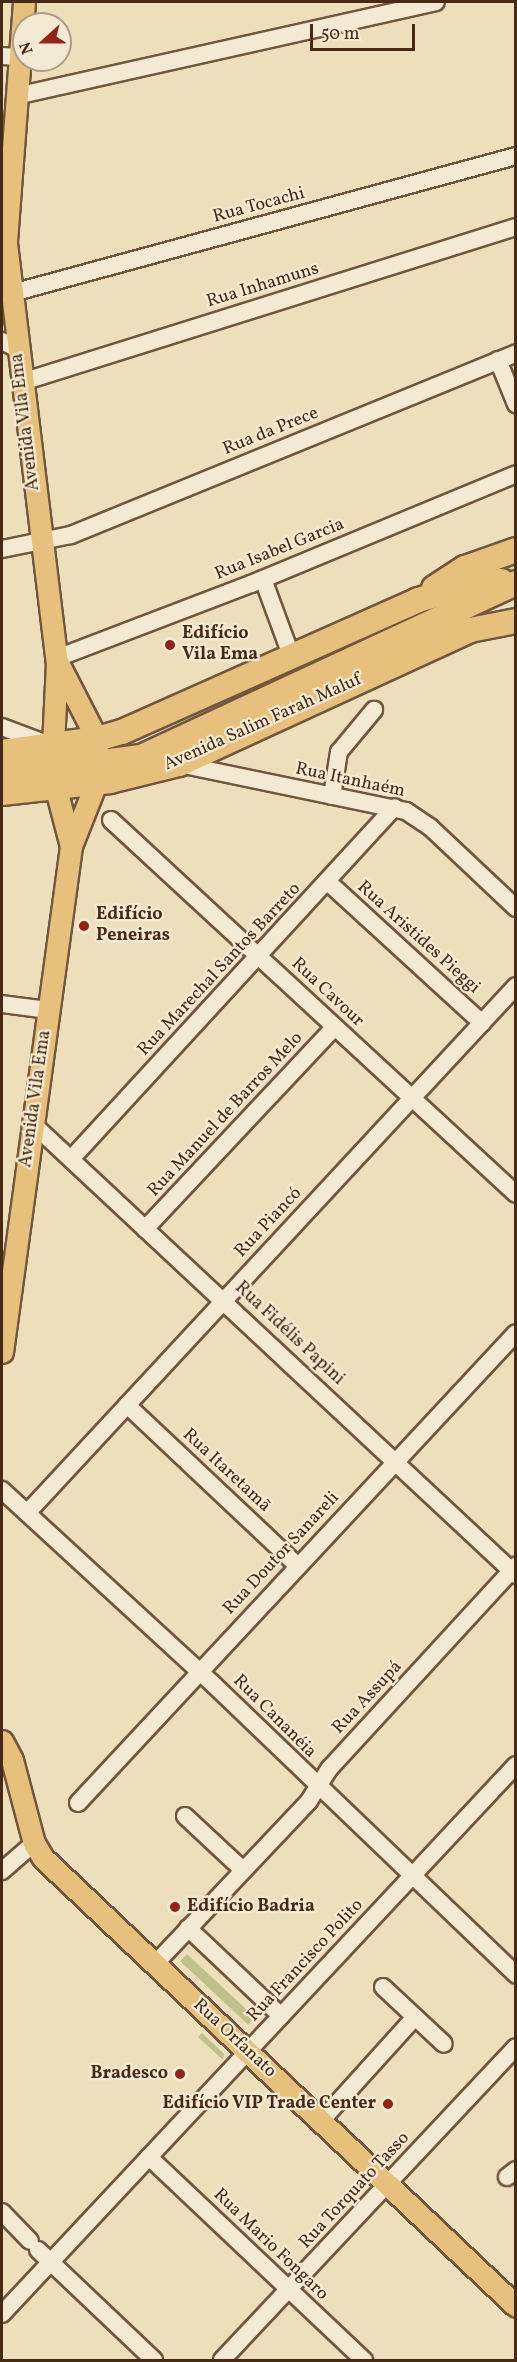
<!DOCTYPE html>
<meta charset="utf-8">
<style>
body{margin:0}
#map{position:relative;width:517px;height:2362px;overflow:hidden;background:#eedfbc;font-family:Vollkorn,serif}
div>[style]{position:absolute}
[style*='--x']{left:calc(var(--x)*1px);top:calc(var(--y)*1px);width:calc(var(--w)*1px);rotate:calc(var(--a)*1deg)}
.green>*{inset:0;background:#bfc08c;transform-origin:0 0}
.roads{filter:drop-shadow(2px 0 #71563e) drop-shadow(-2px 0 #71563e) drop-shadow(0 2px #71563e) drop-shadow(0 -2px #71563e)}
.minor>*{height:16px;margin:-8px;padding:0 8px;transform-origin:8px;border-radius:8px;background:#f4ead3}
.major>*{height:21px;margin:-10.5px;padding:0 10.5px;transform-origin:10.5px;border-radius:10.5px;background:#e7c07e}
.highway>*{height:24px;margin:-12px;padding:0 12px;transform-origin:12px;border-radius:12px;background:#e7c07e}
.dots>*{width:16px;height:16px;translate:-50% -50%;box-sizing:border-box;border:3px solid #f4ead3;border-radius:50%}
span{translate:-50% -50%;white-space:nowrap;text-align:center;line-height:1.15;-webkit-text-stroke:4.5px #f4ead3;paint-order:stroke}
.street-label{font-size:18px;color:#472914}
.poi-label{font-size:18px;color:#472914;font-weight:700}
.left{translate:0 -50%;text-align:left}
.right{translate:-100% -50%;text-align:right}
.frame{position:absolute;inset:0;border:3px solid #472914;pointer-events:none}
.north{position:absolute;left:12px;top:12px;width:60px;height:60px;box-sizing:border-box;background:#f4ead3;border:2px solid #af9d87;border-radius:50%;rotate:249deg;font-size:16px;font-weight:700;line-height:24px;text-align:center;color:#472914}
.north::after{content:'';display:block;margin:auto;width:21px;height:27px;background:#8f2418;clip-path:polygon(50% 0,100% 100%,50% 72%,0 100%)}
.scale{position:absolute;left:310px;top:24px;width:105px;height:27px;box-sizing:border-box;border:3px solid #472914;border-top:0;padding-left:8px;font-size:18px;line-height:21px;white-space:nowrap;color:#472914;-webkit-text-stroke:4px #f4ead3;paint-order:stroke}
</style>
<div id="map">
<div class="green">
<i style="left:187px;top:1954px;width:93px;height:10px;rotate:43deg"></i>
<i style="clip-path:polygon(202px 2033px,224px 2054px,223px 2060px,198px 2037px)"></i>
</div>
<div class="roads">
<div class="minor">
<i style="--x:2;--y:56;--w:18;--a:3"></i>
<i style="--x:16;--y:96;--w:430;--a:-12.6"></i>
<i style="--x:12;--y:293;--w:522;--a:-15.21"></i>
<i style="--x:2;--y:341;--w:18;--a:27"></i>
<i style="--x:498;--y:360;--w:48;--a:67.8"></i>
<i style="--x:22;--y:382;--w:518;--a:-17.42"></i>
<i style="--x:2;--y:549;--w:70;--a:-11.5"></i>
<i style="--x:71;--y:535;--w:481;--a:-22.2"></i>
<i style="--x:263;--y:579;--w:84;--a:69.8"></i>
<i style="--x:57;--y:658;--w:208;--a:-20.9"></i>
<i style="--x:251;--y:584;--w:287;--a:-22.5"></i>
<i style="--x:2;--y:727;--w:48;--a:20.7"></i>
<i style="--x:179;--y:764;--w:232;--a:11.7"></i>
<i style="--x:406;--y:811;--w:29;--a:34"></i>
<i style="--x:430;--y:827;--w:118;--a:43.3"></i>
<i style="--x:332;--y:796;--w:45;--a:-81"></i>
<i style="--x:339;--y:752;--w:55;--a:-50.2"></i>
<i style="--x:111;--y:820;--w:551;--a:42.72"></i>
<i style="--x:328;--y:882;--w:209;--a:42.5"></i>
<i style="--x:2;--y:1004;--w:46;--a:7.4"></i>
<i style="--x:33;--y:1124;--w:661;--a:43.04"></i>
<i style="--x:71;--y:1159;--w:478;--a:-47.4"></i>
<i style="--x:145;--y:1229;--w:277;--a:-46.8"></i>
<i style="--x:127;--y:1405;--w:235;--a:43.3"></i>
<i style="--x:2;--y:1490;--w:287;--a:42.6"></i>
<i style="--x:213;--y:1684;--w:420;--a:43.8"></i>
<i style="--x:27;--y:1513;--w:719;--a:-47.14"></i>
<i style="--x:78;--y:1803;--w:642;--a:-47.02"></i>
<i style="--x:185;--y:1816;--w:79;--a:43"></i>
<i style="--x:2;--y:1871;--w:43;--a:-41.2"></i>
<i style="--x:188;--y:1928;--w:128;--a:43.4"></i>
<i style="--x:155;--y:1964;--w:224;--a:-46.6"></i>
<i style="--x:309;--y:1801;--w:39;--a:-58"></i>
<i style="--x:330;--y:1768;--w:275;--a:-47.4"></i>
<i style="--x:383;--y:1987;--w:83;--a:43.1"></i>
<i style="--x:321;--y:2121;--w:140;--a:-47.9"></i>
<i style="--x:149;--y:2157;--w:296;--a:43.4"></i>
<i style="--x:507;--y:2177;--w:11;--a:-38"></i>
<i style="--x:2;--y:2212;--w:40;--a:46"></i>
<i style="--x:38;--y:2250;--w:160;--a:43.5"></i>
<i style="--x:2;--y:2314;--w:752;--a:-46.89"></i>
<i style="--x:222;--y:2360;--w:429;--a:-46.8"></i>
</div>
<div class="major">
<i style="--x:24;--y:2;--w:242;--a:94.3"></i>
<i style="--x:6;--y:243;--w:423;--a:83.1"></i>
<i style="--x:57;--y:663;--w:83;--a:92.8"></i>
<i style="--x:53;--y:746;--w:43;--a:86"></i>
<i style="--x:56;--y:789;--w:59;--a:75.3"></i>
<i style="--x:2;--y:1352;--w:511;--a:-82.23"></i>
<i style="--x:71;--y:846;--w:68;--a:-68.4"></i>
<i style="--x:96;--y:783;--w:44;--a:-88.7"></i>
<i style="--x:97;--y:739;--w:85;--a:-117.2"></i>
<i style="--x:2;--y:1741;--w:21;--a:62"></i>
<i style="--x:12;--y:1760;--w:86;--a:75.2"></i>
<i style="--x:34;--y:1843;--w:17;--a:59"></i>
<i style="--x:43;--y:1858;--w:651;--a:43.45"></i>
</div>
<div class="highway">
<i style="--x:434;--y:588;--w:37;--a:-33"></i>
<i style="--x:465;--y:568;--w:54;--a:-19.4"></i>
<i style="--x:2;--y:752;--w:96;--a:-7.8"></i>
<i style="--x:97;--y:739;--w:26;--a:-16"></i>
<i style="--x:122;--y:732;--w:324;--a:-24"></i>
<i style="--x:418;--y:600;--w:40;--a:-16"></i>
<i style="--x:456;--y:589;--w:46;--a:-10.1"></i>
<i style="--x:2;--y:775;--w:140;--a:-7.4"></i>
<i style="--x:141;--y:757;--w:413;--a:-24.9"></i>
<i style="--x:2;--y:793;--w:109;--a:-6.3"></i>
<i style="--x:110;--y:781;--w:71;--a:-13.8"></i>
<i style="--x:179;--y:764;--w:320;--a:-24.7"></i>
<i style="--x:470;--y:630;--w:47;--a:-11.1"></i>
</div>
</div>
<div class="dots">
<i style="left:170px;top:645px;background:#8f2418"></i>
<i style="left:84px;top:926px;background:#8f2418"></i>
<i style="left:175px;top:1907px;background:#8f2418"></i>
<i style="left:180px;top:2074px;background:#8f2418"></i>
<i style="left:388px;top:2104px;background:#8f2418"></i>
</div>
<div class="street-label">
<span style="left:259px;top:206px;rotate:-15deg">Rua Tocachi</span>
<span style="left:263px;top:286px;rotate:-17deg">Rua Inhamuns</span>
<span style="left:26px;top:422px;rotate:-97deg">Avenida Vila Ema</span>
<span style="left:271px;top:432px;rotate:-22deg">Rua da Prece</span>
<span style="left:280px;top:550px;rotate:-22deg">Rua Isabel Garcia</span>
<span style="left:263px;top:723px;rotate:-24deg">Avenida Salim Farah Maluf</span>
<span style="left:350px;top:781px;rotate:12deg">Rua Itanhaém</span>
<span style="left:418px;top:938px;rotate:42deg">Rua Aristides Pieggi</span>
<span style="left:220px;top:970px;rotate:-47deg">Rua Marechal Santos Barreto</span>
<span style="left:327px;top:993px;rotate:43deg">Rua Cavour</span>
<span style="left:36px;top:1099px;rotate:-82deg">Avenida Vila Ema</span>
<span style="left:226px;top:1115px;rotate:-47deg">Rua Manuel de Barros Melo</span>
<span style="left:269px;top:1223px;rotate:-47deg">Rua Piancó</span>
<span style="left:289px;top:1334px;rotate:43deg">Rua Fidélis Papini</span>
<span style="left:226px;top:1471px;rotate:43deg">Rua Itaretamã</span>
<span style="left:282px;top:1554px;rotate:-47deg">Rua Doutor Sanareli</span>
<span style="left:368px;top:1698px;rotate:-47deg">Rua Assupá</span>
<span style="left:274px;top:1717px;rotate:45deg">Rua Cananéia</span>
<span style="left:306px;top:1961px;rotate:-47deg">Rua Francisco Polito</span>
<span style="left:234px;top:2039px;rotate:43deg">Rua Orfanato</span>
<span style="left:355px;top:2191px;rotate:-47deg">Rua Torquato Tasso</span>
<span style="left:270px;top:2245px;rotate:44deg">Rua Mario Fongaro</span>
</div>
<div class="poi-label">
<span class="left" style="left:182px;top:645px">Edifício<br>Vila Ema</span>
<span class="left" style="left:96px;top:926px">Edifício<br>Peneiras</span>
<span class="left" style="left:187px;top:1907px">Edifício Badria</span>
<span class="right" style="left:168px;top:2074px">Bradesco</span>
<span class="right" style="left:376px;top:2104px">Edifício VIP Trade Center</span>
</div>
<div class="frame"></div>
<div class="north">N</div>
<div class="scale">50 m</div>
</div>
